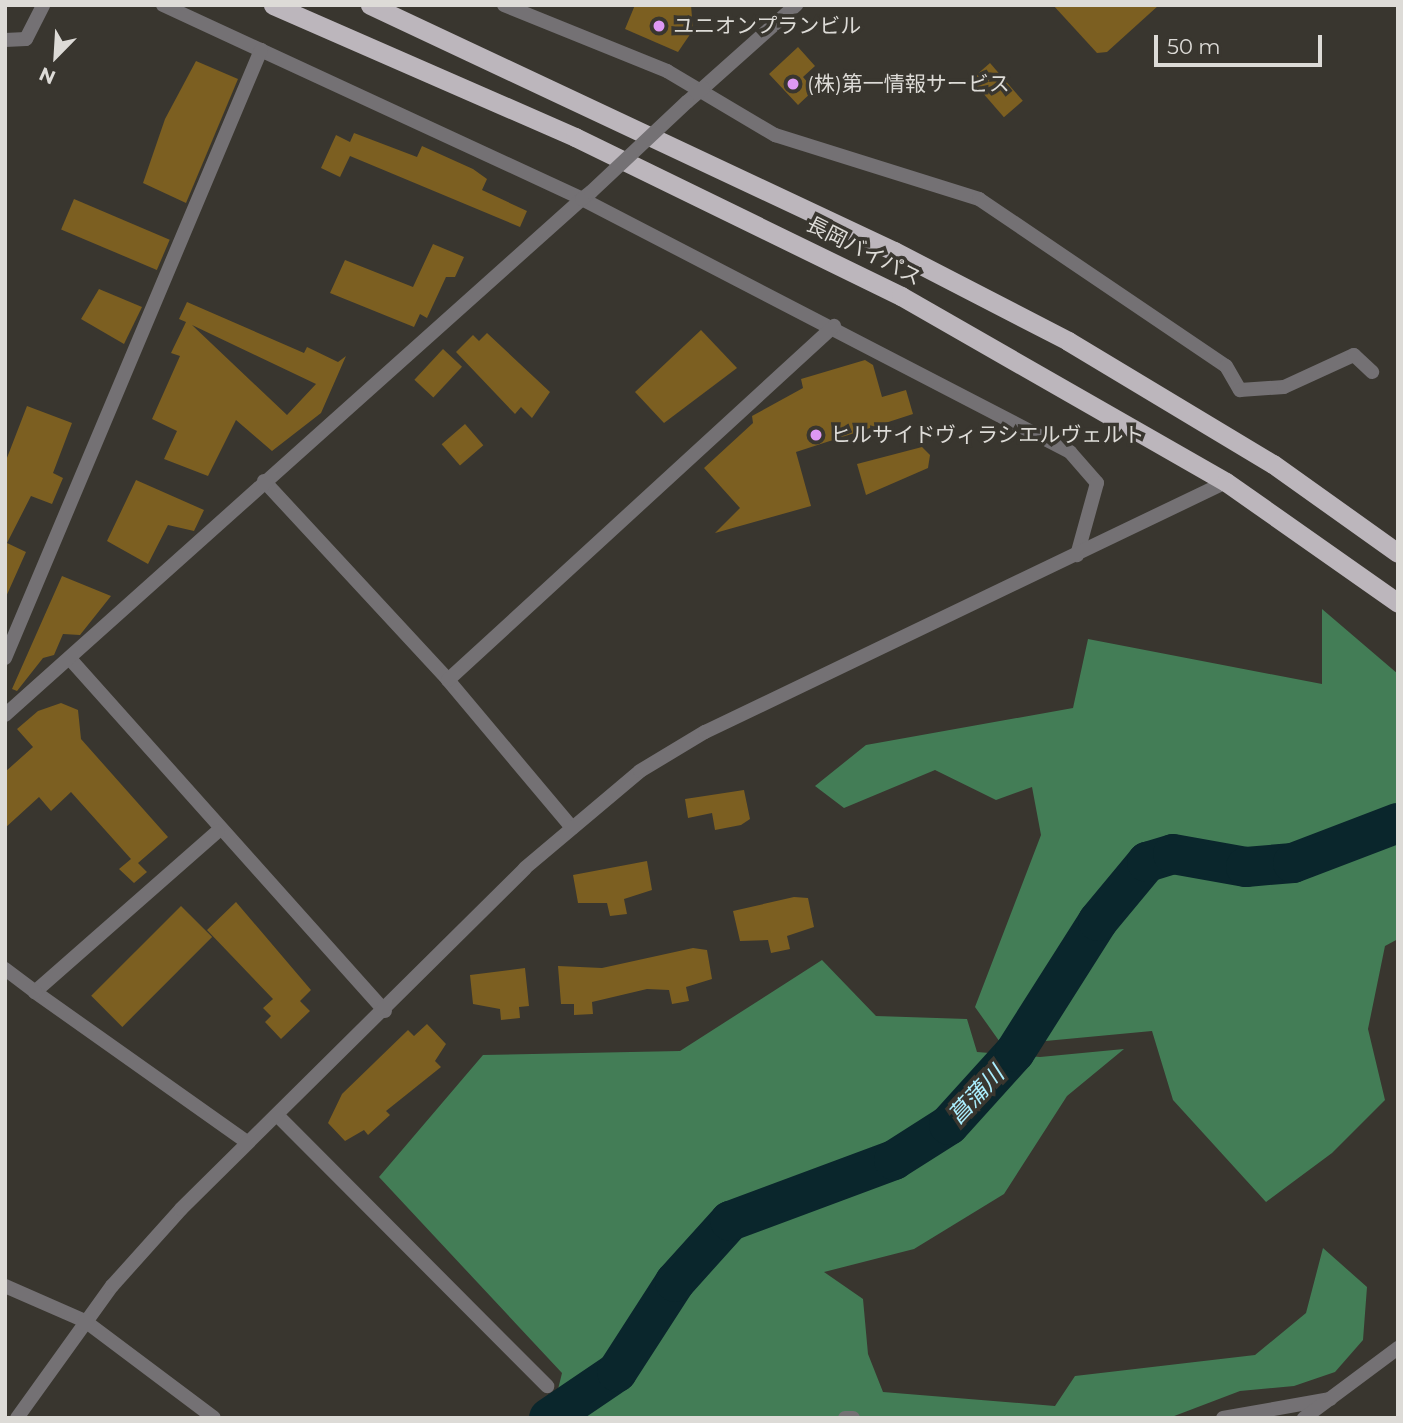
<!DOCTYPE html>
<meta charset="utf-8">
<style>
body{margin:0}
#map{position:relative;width:1403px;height:1423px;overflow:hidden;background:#39362f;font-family:Montserrat,"Noto Sans JP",sans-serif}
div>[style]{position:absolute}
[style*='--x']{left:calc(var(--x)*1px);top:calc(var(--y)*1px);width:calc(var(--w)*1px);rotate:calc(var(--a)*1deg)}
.forest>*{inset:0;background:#437d56}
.river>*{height:40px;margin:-20px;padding:0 20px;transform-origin:20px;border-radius:20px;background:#0a262c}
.building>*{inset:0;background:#7c5f21;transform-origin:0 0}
.minor>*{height:14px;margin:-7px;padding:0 7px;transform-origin:7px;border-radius:7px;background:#747174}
.tertiary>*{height:14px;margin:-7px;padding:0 7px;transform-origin:7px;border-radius:7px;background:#747174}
.trunk>*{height:19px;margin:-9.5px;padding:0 9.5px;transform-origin:9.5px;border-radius:9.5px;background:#bcb6bc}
.minor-bridge>*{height:14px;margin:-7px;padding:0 7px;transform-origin:7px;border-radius:7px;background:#747174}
.dots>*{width:19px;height:19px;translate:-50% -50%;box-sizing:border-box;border:4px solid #39362f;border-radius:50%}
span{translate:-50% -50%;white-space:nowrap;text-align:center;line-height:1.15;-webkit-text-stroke:7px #39362f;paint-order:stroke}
.poi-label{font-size:21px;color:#dddbd7}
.left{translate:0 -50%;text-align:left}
.street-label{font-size:21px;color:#dddbd7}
.water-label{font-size:23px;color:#abeefe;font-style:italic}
.frame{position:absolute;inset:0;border:7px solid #dddbd7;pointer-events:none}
.north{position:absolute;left:21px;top:21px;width:70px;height:70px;-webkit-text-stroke:5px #39362f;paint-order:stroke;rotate:204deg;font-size:19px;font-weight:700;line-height:28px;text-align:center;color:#dddbd7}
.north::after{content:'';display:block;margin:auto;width:24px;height:32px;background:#dddbd7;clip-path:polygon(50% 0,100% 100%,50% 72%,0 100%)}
.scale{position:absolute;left:1154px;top:35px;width:168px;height:32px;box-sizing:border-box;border:4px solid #dddbd7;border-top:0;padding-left:9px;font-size:21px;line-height:24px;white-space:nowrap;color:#dddbd7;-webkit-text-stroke:5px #39362f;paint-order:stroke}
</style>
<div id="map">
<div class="forest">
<i style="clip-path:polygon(1322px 609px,1398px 674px,1398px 939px,1385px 946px,1368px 1029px,1385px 1100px,1332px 1153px,1266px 1202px,1173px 1100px,1152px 1031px,1002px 1045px,975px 1007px,1041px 835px,1032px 787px,996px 800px,935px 770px,844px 808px,815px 786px,866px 745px,1073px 708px,1088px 639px,1322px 684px)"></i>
<i style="clip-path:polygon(822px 960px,876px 1016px,967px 1019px,977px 1052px,1040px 1057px,1124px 1049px,1067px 1096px,1004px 1194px,914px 1249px,824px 1272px,863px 1299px,868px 1354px,883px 1392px,1055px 1406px,1075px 1376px,1255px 1355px,1306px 1313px,1323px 1248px,1367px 1287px,1363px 1340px,1335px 1372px,1294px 1386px,1240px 1391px,1169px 1418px,551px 1418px,562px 1373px,379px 1177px,483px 1055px,680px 1051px)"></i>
</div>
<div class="river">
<i style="--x:549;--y:1418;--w:82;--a:-34.1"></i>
<i style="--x:617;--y:1372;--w:107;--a:-57.2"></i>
<i style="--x:675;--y:1282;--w:82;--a:-48"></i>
<i style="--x:730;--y:1221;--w:175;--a:-20.4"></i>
<i style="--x:894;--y:1160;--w:65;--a:-32.5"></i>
<i style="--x:949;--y:1125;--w:98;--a:-47.9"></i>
<i style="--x:1015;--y:1052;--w:155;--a:-57.6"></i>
<i style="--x:1098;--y:921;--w:77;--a:-50.3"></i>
<i style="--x:1147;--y:862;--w:27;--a:-17"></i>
<i style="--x:1173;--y:854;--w:74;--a:10.1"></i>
<i style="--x:1246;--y:867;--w:47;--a:-4.9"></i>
<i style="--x:1293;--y:863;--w:112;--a:-20.9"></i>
</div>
<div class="building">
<i style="clip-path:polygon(635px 5px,691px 5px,693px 30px,678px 52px,625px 29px)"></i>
<i style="clip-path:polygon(1053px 5px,1159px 5px,1107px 52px,1097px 53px)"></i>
<i style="clip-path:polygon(798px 47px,815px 66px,803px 77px,814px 90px,798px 105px,769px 74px)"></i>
<i style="clip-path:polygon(196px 61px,238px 79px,186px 203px,143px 183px,165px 119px)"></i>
<i style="left:990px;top:63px;width:50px;height:25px;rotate:49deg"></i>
<i style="clip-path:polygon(354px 133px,417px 157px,422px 146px,473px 169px,487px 179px,482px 190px,527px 211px,520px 227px,350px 156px,340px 177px,321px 168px,336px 135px,350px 142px)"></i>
<i style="left:74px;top:199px;width:104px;height:33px;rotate:23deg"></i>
<i style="clip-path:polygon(433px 244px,464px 257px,455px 277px,446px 277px,427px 318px,420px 314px,414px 327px,330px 293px,345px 260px,413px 287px)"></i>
<i style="clip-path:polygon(99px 289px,142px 307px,124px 344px,81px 319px)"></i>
<i style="clip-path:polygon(evenodd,187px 302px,304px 353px,307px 347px,338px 362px,346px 356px,321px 413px,272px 451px,236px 420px,208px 476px,164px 459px,177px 431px,152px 419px,180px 356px,171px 353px,186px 322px,179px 319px,187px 302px,192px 325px,316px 384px,287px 415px,192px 325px)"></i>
<i style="clip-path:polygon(701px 330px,737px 368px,664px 423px,635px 392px)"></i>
<i style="clip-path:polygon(487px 333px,550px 392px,532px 418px,521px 407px,515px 414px,456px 352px,473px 335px,479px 341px)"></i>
<i style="left:443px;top:349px;width:26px;height:42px;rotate:43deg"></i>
<i style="clip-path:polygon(865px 360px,873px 365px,882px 397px,906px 390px,913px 414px,796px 452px,811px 506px,715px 533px,740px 508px,704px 468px,753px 423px,752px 416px,803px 388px,801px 379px)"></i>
<i style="clip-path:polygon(27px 406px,72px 423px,53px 473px,63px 478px,52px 504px,31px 496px,7px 543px,26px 552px,5px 599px,5px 463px)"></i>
<i style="left:465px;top:424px;width:28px;height:31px;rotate:49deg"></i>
<i style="clip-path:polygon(922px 447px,930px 455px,928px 468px,866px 495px,857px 464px)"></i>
<i style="clip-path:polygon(136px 480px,204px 510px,194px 531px,168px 525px,148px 564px,107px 541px)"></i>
<i style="clip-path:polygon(62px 576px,111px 596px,80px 635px,63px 634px,54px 655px,43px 658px,17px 691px,12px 689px)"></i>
<i style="clip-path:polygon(61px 703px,78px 710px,81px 739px,168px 837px,138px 863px,147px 872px,134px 883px,119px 869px,131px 859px,71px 792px,51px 811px,39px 797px,5px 828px,5px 772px,33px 747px,17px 729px,38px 711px)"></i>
<i style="clip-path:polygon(744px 790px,750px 819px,741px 825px,715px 830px,712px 813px,688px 818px,685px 799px)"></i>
<i style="clip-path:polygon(647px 861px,652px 890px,624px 899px,627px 914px,610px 916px,607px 903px,578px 903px,573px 875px)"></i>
<i style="clip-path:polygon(794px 897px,808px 898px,814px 927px,787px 936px,790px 949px,771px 953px,768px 940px,740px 941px,733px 911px)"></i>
<i style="clip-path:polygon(236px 902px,311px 990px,300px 1001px,310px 1011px,281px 1039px,265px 1022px,271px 1016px,263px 1008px,273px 999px,207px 930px)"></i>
<i style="left:181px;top:906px;width:44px;height:127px;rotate:45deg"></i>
<i style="clip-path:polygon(693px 948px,707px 950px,712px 979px,686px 987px,689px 1001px,672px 1004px,669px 990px,647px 989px,592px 1002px,593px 1014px,574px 1015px,574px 1004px,561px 1004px,558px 966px,602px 968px)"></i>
<i style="clip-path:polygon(525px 968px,529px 1006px,519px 1007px,520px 1018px,501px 1020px,500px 1009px,473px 1004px,470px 975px)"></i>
<i style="clip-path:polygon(427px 1024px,446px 1044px,435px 1061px,441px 1067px,386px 1111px,390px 1115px,368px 1135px,364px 1130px,345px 1141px,328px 1123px,342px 1094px,408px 1030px,414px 1036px)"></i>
</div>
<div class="minor">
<i style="--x:163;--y:5;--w:462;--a:24.8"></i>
<i style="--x:582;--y:199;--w:550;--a:27.4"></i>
<i style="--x:1070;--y:452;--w:41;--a:48.9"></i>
<i style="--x:1097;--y:483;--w:75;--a:105.5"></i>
<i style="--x:504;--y:5;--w:176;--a:22"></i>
<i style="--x:667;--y:71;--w:126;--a:30.7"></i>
<i style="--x:775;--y:135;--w:214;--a:17.4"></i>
<i style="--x:979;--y:199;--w:298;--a:34.1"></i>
<i style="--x:1226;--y:366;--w:28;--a:60"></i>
<i style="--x:1240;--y:390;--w:44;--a:-3.9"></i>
<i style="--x:1284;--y:387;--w:77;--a:-24.6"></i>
<i style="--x:1354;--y:355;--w:25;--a:43"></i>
<i style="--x:5;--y:40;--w:21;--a:-3"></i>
<i style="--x:26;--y:39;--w:38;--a:-63"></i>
<i style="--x:703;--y:88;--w:125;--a:-41.7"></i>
<i style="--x:264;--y:481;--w:271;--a:47.2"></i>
<i style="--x:448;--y:680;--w:193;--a:50"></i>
<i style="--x:5;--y:658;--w:660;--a:-67.17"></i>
<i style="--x:71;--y:660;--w:471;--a:48.2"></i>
<i style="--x:448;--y:680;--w:524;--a:-42.52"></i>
<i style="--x:5;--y:715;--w:774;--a:-41.81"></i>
<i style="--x:218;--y:831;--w:244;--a:138.7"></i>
<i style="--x:35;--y:992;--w:260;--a:35.3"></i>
<i style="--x:5;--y:969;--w:38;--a:37"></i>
<i style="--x:277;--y:1115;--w:383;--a:45.1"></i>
<i style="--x:5;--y:1286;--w:87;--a:23.6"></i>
<i style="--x:85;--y:1321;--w:161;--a:36.9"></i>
<i style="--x:17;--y:1418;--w:163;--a:-54.3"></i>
<i style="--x:112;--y:1286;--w:103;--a:-48.1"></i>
<i style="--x:181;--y:1209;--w:484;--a:-44.7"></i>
<i style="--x:525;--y:868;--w:150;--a:-40.1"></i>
<i style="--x:640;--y:771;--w:76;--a:-31"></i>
<i style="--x:705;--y:732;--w:578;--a:-25.63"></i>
<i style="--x:845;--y:1418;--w:8;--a:0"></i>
<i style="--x:1223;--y:1418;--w:109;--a:-10.1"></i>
<i style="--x:1304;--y:1418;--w:117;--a:-36.7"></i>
</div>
<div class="tertiary">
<i style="--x:687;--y:102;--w:21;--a:-41"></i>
<i style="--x:582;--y:199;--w:11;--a:-38"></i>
</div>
<div class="trunk">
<i style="--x:273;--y:5;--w:330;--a:23.6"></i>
<i style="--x:575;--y:137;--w:363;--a:26"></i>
<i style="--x:901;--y:296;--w:374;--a:29.8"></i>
<i style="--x:1226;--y:482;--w:210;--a:35.1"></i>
<i style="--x:370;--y:5;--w:579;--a:25.15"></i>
<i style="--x:894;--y:251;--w:196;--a:27.3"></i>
<i style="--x:1068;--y:341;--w:239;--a:31"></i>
<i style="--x:1273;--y:464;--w:153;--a:35.5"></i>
</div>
<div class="minor-bridge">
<i style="--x:591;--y:192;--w:132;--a:-43.2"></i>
</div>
<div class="dots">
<i style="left:659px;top:26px;background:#de98f3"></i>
<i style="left:793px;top:84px;background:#de98f3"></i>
<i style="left:816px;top:435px;background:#de98f3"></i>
</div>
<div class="poi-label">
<span class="left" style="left:673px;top:26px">ユニオンプランビル</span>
<span class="left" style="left:807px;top:84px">(株)第一情報サービス</span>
<span class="left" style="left:830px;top:435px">ヒルサイドヴィラシエルヴェルト</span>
</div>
<div class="street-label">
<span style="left:864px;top:251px;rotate:27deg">長岡バイパス</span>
</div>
<div class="water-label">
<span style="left:976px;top:1095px;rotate:-47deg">菖蒲川</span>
</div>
<div class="frame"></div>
<div class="north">N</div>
<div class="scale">50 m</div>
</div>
